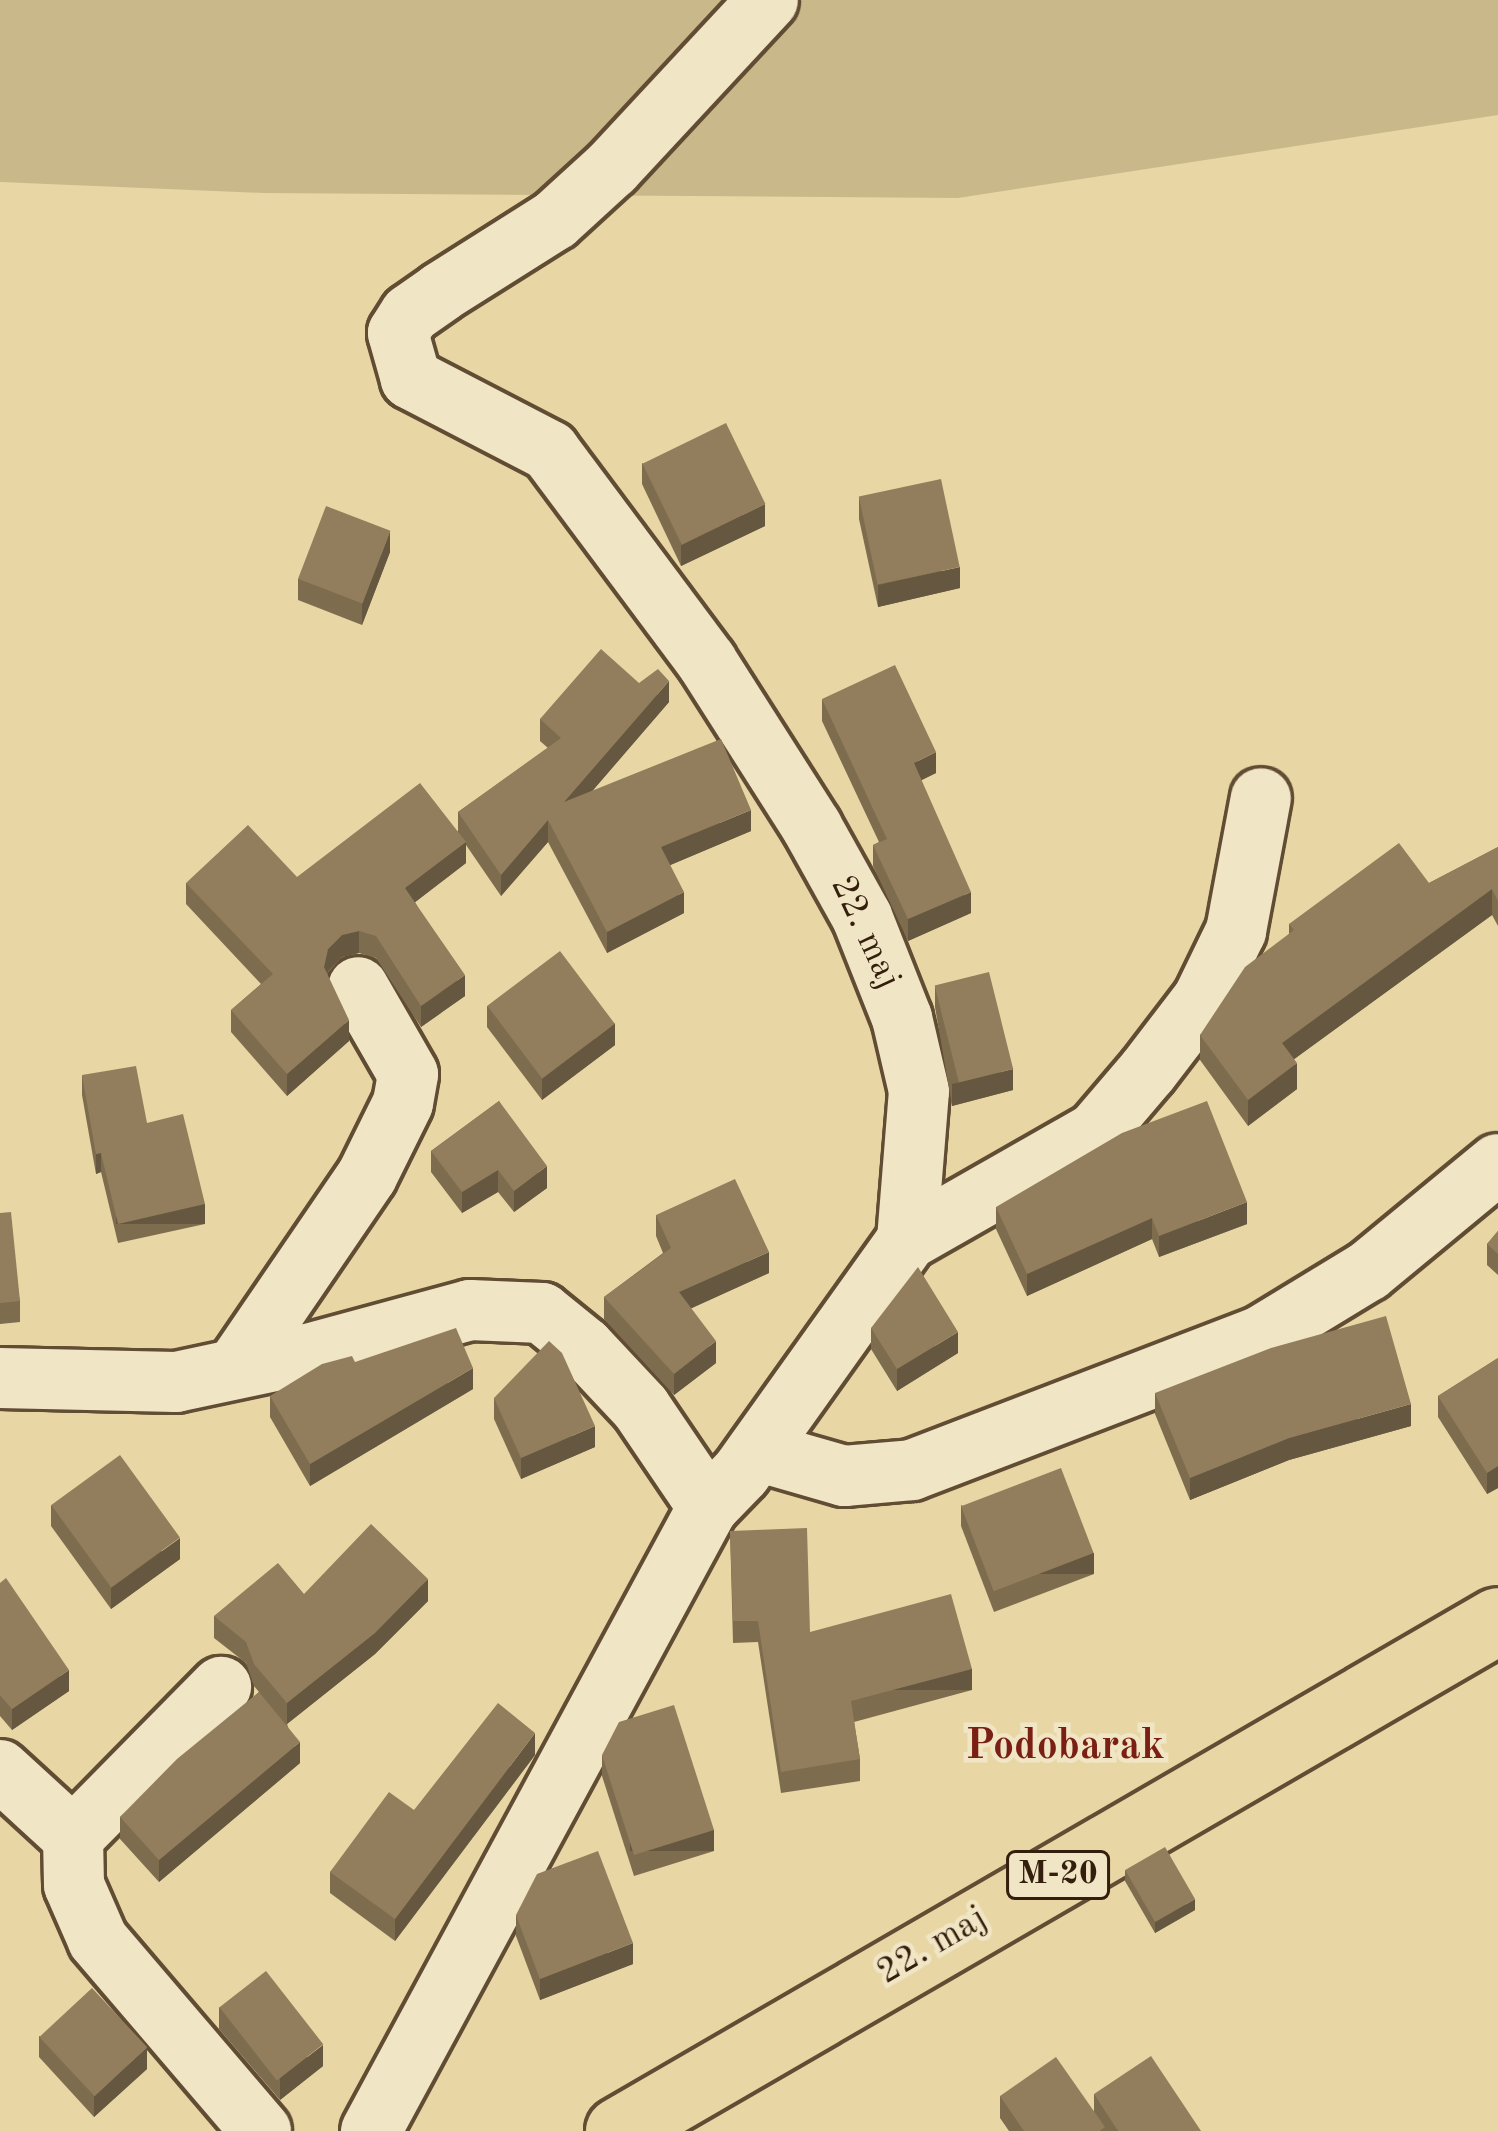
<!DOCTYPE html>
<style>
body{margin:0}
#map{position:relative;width:1498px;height:2131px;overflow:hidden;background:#e8d7a4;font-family:"Old Standard TT",serif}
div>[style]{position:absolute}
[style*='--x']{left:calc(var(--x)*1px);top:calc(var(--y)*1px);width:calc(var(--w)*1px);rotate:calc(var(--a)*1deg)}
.green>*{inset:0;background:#c9b88a}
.roads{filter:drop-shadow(3px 0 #614c34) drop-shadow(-3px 0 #614c34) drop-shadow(0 3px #614c34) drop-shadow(0 -3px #614c34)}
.minor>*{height:60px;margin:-30px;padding:0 30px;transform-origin:30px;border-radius:30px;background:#f0e5c4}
.major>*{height:66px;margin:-33px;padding:0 33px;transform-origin:33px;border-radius:33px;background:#e8d7a4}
.wall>*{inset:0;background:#7e6c4f}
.shaded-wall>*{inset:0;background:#665840;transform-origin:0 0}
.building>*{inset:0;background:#927e5c;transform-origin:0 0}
span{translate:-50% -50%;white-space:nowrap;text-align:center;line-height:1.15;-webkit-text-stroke:9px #f0e5c4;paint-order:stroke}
.shield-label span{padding:3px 9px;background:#f0e5c4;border:3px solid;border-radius:9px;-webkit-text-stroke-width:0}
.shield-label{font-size:33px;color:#341e0e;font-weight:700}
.street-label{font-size:36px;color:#341e0e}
.quarter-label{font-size:42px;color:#7a1f14;font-weight:700}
</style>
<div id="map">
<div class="green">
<i style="clip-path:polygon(0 0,1498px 0,1498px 115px,958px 198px,263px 193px,0 182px)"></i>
</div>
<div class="roads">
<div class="minor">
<i style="--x:907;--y:1240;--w:218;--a:-29.7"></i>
<i style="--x:1096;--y:1132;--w:80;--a:-49.6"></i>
<i style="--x:1148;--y:1071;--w:91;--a:-52.6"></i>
<i style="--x:1203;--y:999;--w:76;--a:-64.1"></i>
<i style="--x:1236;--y:931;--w:135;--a:-79.4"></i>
<i style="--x:238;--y:1365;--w:229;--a:-55.7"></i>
<i style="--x:367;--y:1176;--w:81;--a:-63.7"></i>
<i style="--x:403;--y:1103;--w:29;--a:-80"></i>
<i style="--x:408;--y:1074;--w:100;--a:-119.9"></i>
<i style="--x:0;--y:1378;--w:176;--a:1.3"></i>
<i style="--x:176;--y:1382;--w:135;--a:-12"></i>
<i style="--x:308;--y:1354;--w:168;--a:-15.2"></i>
<i style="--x:470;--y:1310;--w:72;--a:2.4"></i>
<i style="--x:542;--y:1313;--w:54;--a:39"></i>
<i style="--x:584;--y:1347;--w:83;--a:46.9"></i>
<i style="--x:641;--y:1408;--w:120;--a:55.9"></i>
<i style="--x:757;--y:1451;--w:91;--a:16"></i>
<i style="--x:844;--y:1476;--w:68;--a:-5"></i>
<i style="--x:912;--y:1470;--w:374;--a:-21"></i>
<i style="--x:1261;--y:1336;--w:125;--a:-31.3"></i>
<i style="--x:1368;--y:1271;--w:168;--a:-39.5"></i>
<i style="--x:0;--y:1770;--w:99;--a:42.5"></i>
<i style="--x:73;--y:1837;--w:48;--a:88.8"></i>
<i style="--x:74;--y:1885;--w:60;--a:66.4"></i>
<i style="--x:98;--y:1940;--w:251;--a:49.5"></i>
<i style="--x:73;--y:1837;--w:211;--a:-45.4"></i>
<i style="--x:371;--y:2131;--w:709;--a:-61.63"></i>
<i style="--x:708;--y:1507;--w:47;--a:-45.9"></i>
<i style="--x:741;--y:1473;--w:286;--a:-54.5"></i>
<i style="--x:907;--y:1240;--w:149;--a:-85.4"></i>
<i style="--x:919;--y:1091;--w:75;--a:-103.1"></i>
<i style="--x:902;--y:1018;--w:109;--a:-111.6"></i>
<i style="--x:862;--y:917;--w:103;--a:-119.1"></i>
<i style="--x:812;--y:827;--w:196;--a:-122.5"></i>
<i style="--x:707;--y:662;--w:263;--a:-126.7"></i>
<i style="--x:550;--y:451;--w:157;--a:-152.6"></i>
<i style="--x:411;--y:379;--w:48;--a:-105.8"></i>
<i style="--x:398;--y:333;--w:22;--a:-58"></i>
<i style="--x:410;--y:314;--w:38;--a:-35"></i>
<i style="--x:441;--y:292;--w:135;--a:-32.3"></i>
<i style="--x:555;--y:220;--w:77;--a:-42.4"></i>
<i style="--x:612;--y:168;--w:229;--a:-47.1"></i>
</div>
<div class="major">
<i style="--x:619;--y:2131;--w:1016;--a:-30.12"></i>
</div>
</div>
<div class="wall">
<i style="clip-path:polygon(642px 463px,765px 526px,681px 566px,642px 484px)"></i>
<i style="clip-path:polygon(859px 497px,960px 588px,878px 607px,859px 519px)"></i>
<i style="clip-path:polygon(390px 552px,362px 625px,298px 600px,298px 579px)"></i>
<i style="clip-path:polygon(639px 683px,669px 702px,592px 791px,751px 831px,670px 865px,684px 913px,607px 953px,548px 842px,501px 896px,466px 845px,466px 863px,415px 902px,465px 996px,421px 1027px,376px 958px,359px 953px,342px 957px,327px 974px,349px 1041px,287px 1096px,231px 1032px,231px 1010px,261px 984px,186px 904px,186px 883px,297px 877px,458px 831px,458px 812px,548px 748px,540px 741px,540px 719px)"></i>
<i style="clip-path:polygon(822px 699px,936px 773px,921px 780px,971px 913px,908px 941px,873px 866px,873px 845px,879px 842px,822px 721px)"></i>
<i style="clip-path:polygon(1498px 847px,1498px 926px,1492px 915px,1294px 1059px,1297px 1089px,1248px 1126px,1200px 1060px,1200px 1035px,1289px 934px,1289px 924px,1429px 883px)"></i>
<i style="clip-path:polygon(935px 986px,1013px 1090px,952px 1106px,935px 1007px)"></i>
<i style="clip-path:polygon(487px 1006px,615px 1045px,542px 1100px,487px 1027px)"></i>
<i style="clip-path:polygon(82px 1075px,147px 1123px,205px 1224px,118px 1243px,101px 1172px,96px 1174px,82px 1095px)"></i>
<i style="clip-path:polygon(499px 1101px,547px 1188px,514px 1212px,498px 1192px,462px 1213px,431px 1172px,431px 1151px)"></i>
<i style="clip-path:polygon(996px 1207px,1247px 1224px,1159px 1257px,1152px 1239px,1027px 1296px,996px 1229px)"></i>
<i style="clip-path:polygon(0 1213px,20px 1301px,20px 1322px,0 1324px)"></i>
<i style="clip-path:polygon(656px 1215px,769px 1273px,691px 1308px,716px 1363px,674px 1395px,604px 1319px,604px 1297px,663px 1253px,656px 1236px)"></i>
<i style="clip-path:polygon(1498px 1231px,1498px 1275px,1487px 1265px,1487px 1244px)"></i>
<i style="clip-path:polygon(871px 1328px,958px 1353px,897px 1391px,871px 1349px)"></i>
<i style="clip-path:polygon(1498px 1358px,1498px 1488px,1487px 1494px,1438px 1417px,1438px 1396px)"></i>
<i style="clip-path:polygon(355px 1362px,473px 1389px,310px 1486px,270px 1417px,270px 1396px)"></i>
<i style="clip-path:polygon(1155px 1393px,1411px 1426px,1289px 1460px,1190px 1500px,1155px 1414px)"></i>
<i style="clip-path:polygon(494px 1398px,595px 1447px,521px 1479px,494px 1419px)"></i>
<i style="clip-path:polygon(51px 1505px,180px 1559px,111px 1609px,51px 1526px)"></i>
<i style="clip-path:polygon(961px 1505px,1094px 1574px,994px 1612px,961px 1526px)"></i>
<i style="clip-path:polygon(730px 1531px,810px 1632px,972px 1690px,854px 1722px,860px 1759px,860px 1781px,781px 1793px,758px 1642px,733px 1643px)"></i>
<i style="clip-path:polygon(0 1583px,69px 1691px,12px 1730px,0 1716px)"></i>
<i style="clip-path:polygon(304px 1594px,428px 1601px,375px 1654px,287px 1724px,300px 1763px,159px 1882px,120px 1839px,120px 1817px,259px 1692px,254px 1686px,246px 1663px,214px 1638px,214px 1616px)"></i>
<i style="clip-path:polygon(535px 1755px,395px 1941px,330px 1893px,330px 1872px,414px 1810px)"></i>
<i style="clip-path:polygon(602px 1755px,714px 1851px,634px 1876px,602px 1776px)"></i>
<i style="clip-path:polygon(1125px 1870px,1195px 1910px,1155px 1933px,1125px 1881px)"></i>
<i style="clip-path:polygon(516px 1915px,633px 1964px,540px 2000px,516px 1936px)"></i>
<i style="clip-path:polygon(219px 2007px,323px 2066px,280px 2100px,219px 2029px)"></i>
<i style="clip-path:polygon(39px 2036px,147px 2069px,94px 2117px,39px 2057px)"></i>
<i style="clip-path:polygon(1094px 2094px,1201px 2131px,1009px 2131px,1000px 2118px,1000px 2096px,1094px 2111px)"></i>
</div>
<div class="shaded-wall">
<i style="clip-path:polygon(765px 504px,765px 526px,681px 566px,681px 545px)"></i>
<i style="clip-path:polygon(390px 531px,390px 552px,362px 625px,362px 604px)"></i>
<i style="clip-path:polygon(960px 567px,960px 588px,878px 607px,878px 585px)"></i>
<i style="clip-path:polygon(669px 681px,669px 702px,564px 824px,564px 802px)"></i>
<i style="clip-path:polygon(936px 752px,936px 773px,914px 784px,914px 763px)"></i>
<i style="clip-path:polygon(751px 810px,751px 831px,661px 869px,661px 847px)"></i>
<i style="clip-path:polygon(548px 820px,548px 842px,501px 896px,501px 875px)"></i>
<i style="clip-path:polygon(466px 842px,466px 863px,405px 910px,405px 888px)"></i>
<i style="clip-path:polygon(1492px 889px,1492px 915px,1282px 1068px,1282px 1043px)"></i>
<i style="clip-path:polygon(684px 892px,684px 913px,607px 953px,607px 932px)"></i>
<i style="clip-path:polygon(971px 892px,971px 913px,908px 941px,908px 919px)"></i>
<i style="clip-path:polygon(359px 931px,359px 953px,342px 957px,328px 971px,324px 988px,324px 967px,328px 949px,342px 935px)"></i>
<i style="clip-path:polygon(465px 975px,465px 996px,421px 1027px,421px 1006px)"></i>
<i style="clip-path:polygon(349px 1020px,349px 1041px,287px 1096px,287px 1074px)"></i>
<i style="clip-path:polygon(615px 1023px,615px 1045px,542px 1100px,542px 1079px)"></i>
<i style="clip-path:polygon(1297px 1063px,1297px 1089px,1248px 1126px,1248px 1100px)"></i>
<i style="clip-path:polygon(1013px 1069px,1013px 1090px,952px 1106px,952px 1084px)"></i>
<i style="clip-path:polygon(101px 1153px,101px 1172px,96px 1174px,96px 1154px)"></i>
<i style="clip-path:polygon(547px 1166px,547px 1188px,514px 1212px,514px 1191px)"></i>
<i style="clip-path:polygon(498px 1170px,498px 1192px,462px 1213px,462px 1192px)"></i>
<i style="clip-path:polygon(1247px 1202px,1247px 1224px,1159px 1257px,1159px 1236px)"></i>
<i style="left:205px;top:1204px;width:20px;height:89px;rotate:90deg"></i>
<i style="clip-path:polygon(1152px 1218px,1152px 1239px,1027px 1296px,1027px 1274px)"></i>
<i style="clip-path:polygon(769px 1252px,769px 1273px,679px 1314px,679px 1292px)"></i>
<i style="clip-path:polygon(958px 1332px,958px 1353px,897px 1391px,897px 1369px)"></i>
<i style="clip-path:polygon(716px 1341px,716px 1363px,674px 1395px,674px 1374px)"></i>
<i style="clip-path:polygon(473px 1368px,473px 1389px,310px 1486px,310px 1464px)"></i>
<i style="clip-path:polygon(1411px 1404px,1411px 1426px,1289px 1460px,1190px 1500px,1190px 1478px,1289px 1438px)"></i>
<i style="clip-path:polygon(595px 1426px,595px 1447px,521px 1479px,521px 1458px)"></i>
<i style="clip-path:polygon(1498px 1466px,1498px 1488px,1487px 1494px,1487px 1473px)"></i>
<i style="clip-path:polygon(180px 1538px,180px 1559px,111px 1609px,111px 1588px)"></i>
<i style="left:1094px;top:1553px;width:21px;height:107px;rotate:90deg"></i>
<i style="clip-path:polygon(428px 1579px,428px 1601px,375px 1654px,287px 1724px,287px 1703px)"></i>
<i style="left:972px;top:1669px;width:21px;height:125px;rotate:90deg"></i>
<i style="clip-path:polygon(69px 1670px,69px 1691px,12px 1730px,12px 1709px)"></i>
<i style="clip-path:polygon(535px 1733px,535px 1755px,395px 1941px,395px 1919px)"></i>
<i style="clip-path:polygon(300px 1742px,300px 1763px,159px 1882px,159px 1860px)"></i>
<i style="left:714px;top:1830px;width:21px;height:84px;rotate:90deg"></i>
<i style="clip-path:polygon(1195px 1899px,1195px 1910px,1155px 1933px,1155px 1922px)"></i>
<i style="clip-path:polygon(633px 1943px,633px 1964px,540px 2000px,540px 1979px)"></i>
<i style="clip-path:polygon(323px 2045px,323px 2066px,280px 2100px,280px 2078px)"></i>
<i style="clip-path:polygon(147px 2047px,147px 2069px,94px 2117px,94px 2096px)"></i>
</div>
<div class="building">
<i style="left:726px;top:423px;width:90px;height:93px;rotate:64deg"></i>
<i style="left:941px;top:479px;width:90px;height:84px;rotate:78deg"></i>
<i style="left:326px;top:506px;width:69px;height:78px;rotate:21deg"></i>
<i style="clip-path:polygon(601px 649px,639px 683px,658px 669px,669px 681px,564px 802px,721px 739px,751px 810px,661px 847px,684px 892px,607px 932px,548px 820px,501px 875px,458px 812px,561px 738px,540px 719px)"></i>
<i style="clip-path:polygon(895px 665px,936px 752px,914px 763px,971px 892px,908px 919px,873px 845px,887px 839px,822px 699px)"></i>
<i style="clip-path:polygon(420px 783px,466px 842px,405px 888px,465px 975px,421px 1006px,376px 936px,359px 931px,342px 935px,328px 949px,324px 967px,349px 1020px,287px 1074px,231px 1010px,273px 974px,186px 883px,248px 825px,297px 877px)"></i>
<i style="clip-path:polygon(1399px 843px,1429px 883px,1498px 847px,1498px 901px,1492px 889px,1282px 1043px,1297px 1063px,1248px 1100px,1200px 1035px,1245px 967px,1294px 930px,1289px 924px)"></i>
<i style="left:560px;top:951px;width:91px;height:91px;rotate:53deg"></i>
<i style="left:989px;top:972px;width:100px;height:56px;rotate:76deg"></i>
<i style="clip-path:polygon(136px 1066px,147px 1123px,183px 1114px,205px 1204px,118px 1224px,101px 1153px,96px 1154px,82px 1075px)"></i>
<i style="clip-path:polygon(499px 1101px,547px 1166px,514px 1191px,498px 1170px,462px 1192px,431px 1151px)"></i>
<i style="clip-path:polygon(1207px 1101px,1247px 1202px,1159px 1236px,1152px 1218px,1027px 1274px,996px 1207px,1122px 1133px)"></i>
<i style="clip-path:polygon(735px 1179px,769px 1252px,679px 1292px,716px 1341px,674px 1374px,604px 1297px,671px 1248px,656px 1215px)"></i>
<i style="clip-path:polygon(11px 1212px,20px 1301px,0 1303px,0 1213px)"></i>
<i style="clip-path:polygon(1498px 1231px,1498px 1254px,1487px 1244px)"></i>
<i style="clip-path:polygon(918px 1267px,958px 1332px,897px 1369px,871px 1328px)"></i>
<i style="clip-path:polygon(1386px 1316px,1411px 1404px,1289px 1438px,1190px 1478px,1155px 1393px,1271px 1348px)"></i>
<i style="clip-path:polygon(456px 1328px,473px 1368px,310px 1464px,270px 1396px,322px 1364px,352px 1356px,355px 1362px)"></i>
<i style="clip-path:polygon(549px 1341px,562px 1353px,595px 1426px,521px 1458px,494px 1398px)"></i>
<i style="clip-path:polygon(1498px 1358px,1498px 1466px,1487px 1473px,1438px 1396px)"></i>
<i style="left:120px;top:1455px;width:102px;height:85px;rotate:54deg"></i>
<i style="left:1061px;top:1468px;width:91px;height:107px;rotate:69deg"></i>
<i style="clip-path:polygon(371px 1524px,428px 1579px,375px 1633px,287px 1703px,254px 1664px,246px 1642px,214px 1616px,278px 1563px,304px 1594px)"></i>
<i style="clip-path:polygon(807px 1528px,810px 1632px,951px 1594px,972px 1669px,851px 1701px,860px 1759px,781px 1772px,758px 1621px,733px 1621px,730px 1531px)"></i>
<i style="clip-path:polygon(6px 1578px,69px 1670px,12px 1709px,0 1695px,0 1583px)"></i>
<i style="clip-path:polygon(259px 1692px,300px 1742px,159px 1860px,120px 1817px,177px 1759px)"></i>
<i style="clip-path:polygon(498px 1703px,535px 1733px,395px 1919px,330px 1872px,389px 1792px,414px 1810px)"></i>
<i style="clip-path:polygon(674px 1705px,714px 1830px,634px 1855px,602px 1755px,619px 1722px)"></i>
<i style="left:1165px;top:1847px;width:60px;height:46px;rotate:60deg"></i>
<i style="clip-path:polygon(598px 1851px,633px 1943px,540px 1979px,516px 1915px,537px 1874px)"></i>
<i style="left:266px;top:1971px;width:93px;height:59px;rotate:52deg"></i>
<i style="left:92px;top:1988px;width:81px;height:72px;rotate:47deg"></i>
<i style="clip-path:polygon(1151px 2056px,1201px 2131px,1118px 2131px,1094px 2094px)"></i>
<i style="clip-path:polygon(1056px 2057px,1105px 2127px,1100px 2131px,1024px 2131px,1000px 2096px)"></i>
</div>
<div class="shield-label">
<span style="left:1058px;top:1875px">M-20</span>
</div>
<div class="street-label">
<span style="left:864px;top:933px;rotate:65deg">22. maj</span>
<span style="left:933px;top:1947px;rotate:-30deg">22. maj</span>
</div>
<div class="quarter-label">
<span style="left:1065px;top:1747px">Podobarak</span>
</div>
</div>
